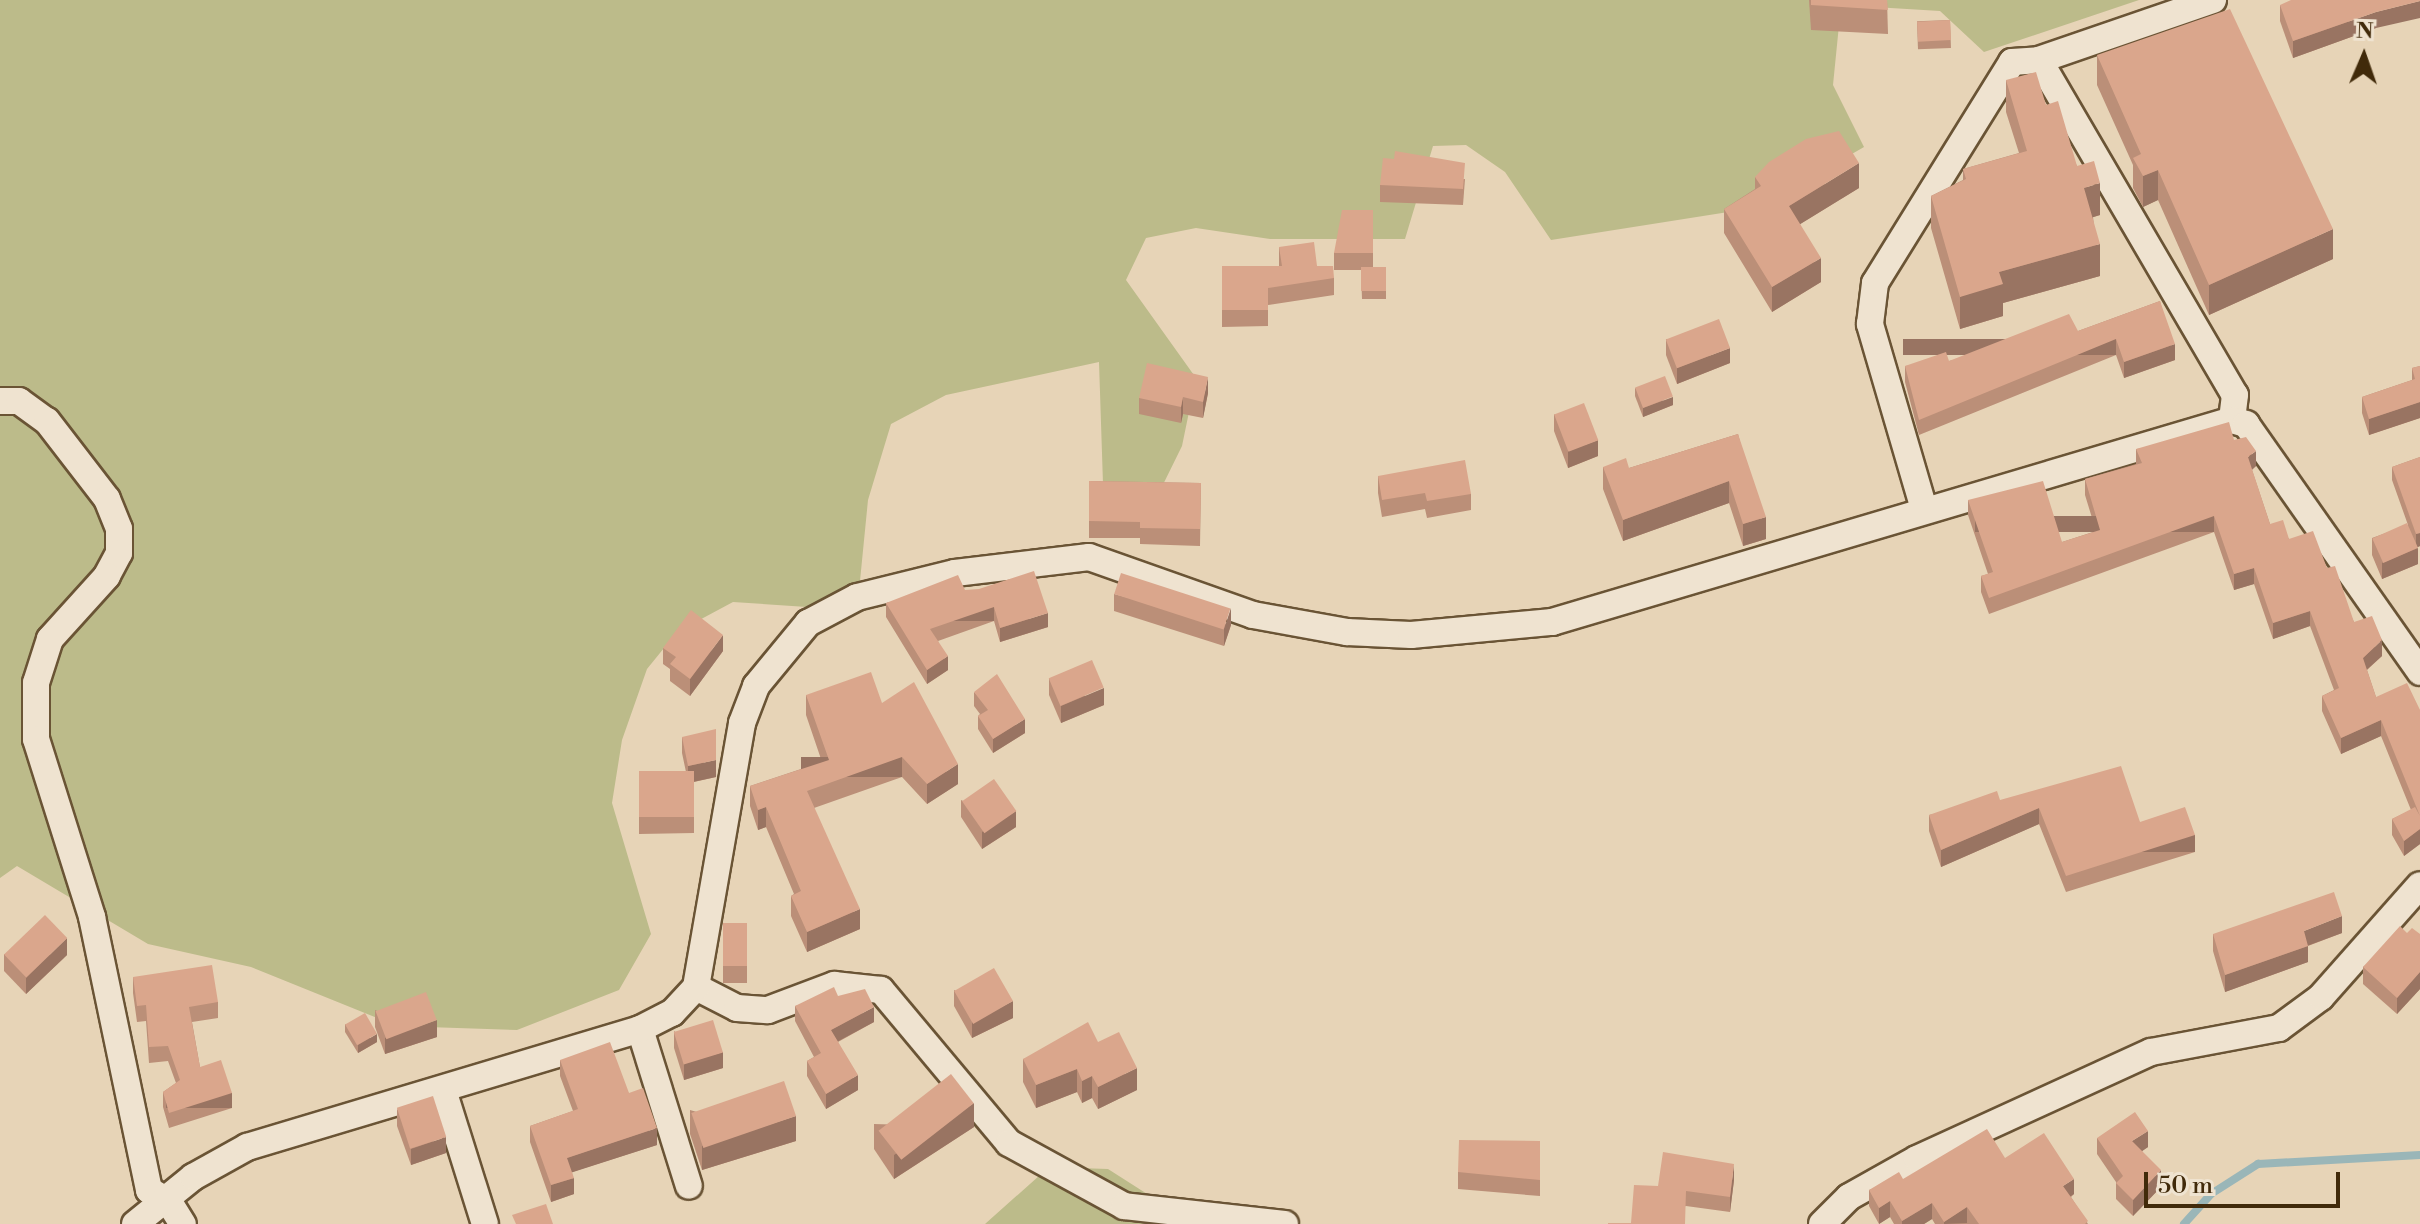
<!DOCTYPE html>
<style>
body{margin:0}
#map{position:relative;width:2420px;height:1224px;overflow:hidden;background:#e7d4b7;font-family:"Libre Bodoni",serif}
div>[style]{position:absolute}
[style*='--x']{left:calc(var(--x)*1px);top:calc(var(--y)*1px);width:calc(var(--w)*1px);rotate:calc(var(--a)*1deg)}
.green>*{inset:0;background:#bcbb8a}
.stream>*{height:8px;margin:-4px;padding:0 4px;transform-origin:4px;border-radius:4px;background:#9ab6b8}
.roads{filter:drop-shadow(2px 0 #6a5435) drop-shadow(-2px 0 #6a5435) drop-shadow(0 2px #6a5435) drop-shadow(0 -2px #6a5435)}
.minor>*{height:26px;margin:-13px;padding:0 13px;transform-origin:13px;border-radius:13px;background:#efe3d0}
.wall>*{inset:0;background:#bb8f78;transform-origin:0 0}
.shaded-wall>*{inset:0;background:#997462;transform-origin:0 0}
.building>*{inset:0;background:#daa68c;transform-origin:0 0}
span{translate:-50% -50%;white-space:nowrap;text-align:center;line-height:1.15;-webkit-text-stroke:6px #efe3d0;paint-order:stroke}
.north{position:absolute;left:2324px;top:16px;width:80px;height:80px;-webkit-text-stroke:6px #efe3d0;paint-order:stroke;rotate:2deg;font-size:22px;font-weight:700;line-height:32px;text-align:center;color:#412a0a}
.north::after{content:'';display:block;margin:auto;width:28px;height:36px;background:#412a0a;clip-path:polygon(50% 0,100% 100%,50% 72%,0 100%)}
.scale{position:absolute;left:2144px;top:1172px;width:196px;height:36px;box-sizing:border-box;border:4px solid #412a0a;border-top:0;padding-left:10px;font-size:24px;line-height:28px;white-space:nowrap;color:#412a0a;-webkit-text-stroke:6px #efe3d0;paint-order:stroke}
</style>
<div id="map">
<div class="green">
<i style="clip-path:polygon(0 0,2139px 0,1984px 52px,1940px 11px,1841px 5px,1833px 85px,1864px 147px,1760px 207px,1551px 240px,1505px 172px,1466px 145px,1433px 146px,1405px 239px,1270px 239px,1196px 228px,1146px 238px,1126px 280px,1196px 378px,1182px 446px,1151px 509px,1103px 484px,1099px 362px,946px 395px,891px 424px,868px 500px,860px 581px,807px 607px,733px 602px,677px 632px,647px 669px,622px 740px,612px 803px,651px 934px,619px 990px,517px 1030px,397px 1026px,251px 967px,148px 944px,17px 866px,0 878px)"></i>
<i style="clip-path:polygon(1049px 1167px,1108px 1169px,1155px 1199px,1220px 1224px,985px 1224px)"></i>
</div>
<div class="stream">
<i style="--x:2184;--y:1224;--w:40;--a:-48"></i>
<i style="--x:2211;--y:1194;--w:56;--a:-32.6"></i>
<i style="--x:2258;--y:1164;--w:162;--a:-3.2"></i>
</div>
<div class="roads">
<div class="minor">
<i style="--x:2213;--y:0;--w:184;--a:161"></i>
<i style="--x:2039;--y:60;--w:388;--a:59.7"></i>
<i style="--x:2235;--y:395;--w:25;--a:97"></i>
<i style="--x:0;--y:401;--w:19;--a:0"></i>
<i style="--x:19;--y:401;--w:34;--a:36"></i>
<i style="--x:47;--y:421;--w:98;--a:52.4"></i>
<i style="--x:107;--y:499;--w:32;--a:68"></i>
<i style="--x:119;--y:529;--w:24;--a:90"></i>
<i style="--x:119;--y:553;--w:26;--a:118"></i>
<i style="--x:107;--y:576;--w:85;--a:132.1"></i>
<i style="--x:50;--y:639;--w:46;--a:107.7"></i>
<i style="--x:36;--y:683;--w:56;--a:90"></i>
<i style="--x:36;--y:739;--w:187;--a:72.5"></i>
<i style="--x:92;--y:917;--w:279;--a:78.2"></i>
<i style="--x:149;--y:1190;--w:23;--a:31"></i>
<i style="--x:169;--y:1202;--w:26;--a:58"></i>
<i style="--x:1924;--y:509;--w:193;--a:-106.3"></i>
<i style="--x:1870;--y:324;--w:41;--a:-83"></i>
<i style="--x:1875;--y:283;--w:260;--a:-58.2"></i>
<i style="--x:2012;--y:62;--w:27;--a:-4"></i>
<i style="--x:696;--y:987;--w:46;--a:27.1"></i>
<i style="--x:737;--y:1008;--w:31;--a:4"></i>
<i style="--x:768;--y:1010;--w:71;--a:-20.7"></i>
<i style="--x:834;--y:985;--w:47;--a:6.1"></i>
<i style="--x:881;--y:990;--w:199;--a:50.1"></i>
<i style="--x:1009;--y:1143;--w:131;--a:28.7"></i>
<i style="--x:1124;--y:1206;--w:162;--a:6.4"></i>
<i style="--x:640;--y:1029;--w:164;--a:72.7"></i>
<i style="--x:443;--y:1090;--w:140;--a:72.6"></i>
<i style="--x:135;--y:1224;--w:75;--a:-39"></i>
<i style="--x:193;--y:1177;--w:62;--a:-29.1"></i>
<i style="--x:247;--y:1147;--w:410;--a:-16.7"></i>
<i style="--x:640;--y:1029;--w:36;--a:-27"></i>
<i style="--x:672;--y:1013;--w:35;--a:-47"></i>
<i style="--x:696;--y:987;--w:268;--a:-80.1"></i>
<i style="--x:742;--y:723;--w:40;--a:-69"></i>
<i style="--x:756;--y:686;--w:82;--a:-50.5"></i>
<i style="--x:808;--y:623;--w:55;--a:-28"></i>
<i style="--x:857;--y:597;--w:101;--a:-13.8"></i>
<i style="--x:955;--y:573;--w:135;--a:-6.8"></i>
<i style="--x:1089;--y:557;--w:174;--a:19.5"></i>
<i style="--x:1253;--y:615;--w:96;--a:10.3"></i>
<i style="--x:1347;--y:632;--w:64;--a:2.7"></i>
<i style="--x:1411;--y:635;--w:142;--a:-5.3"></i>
<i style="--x:1552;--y:622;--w:709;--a:-16.54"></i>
<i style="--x:2232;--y:420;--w:15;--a:16"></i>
<i style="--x:2246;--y:424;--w:303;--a:54.9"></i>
<i style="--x:1822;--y:1224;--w:38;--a:-45"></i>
<i style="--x:1849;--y:1197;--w:78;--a:-29.2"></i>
<i style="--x:1917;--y:1159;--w:257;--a:-24.6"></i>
<i style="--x:2151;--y:1052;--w:130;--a:-10.6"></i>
<i style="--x:2279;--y:1028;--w:52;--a:-36.4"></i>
<i style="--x:2321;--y:997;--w:149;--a:-48.5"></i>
</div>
</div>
<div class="wall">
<i style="clip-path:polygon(1809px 0,1887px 0,1888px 34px,1811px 30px)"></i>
<i style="clip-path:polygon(2280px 5px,2376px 28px,2293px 58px,2280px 21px)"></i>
<i style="left:1950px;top:20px;width:28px;height:33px;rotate:88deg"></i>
<i style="clip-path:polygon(2097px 55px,2333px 259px,2209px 315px,2158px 200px,2143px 207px,2133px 188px,2133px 165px,2097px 85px)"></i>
<i style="clip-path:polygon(2006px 80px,2046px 105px,2077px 166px,2100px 215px,2093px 217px,2100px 276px,2003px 303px,2003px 316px,1960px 329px,1931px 228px,1931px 196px,1963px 180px,1963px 169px,2019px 153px,2006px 112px)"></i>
<i style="clip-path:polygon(1755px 177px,1859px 188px,1800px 224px,1821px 282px,1772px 312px,1724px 233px,1724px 209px,1755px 189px)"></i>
<i style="clip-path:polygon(1465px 179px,1463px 205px,1380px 202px,1380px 185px)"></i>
<i style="clip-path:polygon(1373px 210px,1373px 267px,1386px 267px,1386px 299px,1362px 299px,1361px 270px,1334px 270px,1334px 253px)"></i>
<i style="clip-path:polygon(1279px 247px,1317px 266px,1334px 278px,1334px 295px,1268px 305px,1268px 326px,1222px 327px,1222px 266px,1279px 266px)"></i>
<i style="clip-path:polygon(2160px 301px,2175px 360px,2124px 378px,2116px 355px,1919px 435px,1905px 382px,1905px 366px,1949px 361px,2078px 331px)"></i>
<i style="clip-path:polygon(1666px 339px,1730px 363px,1677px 384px,1666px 355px)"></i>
<i style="clip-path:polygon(2420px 366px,2420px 418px,2369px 435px,2362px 413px,2362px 397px,2412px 380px,2412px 368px)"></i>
<i style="clip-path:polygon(1635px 388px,1673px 405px,1643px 417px,1635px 396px)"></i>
<i style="clip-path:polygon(1208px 393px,1203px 418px,1183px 414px,1181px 423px,1139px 414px,1139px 398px)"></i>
<i style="clip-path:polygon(1554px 414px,1598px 456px,1568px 468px,1554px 431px)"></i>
<i style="clip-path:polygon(1738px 434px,1766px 539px,1743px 546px,1729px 503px,1623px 541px,1603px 489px,1603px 467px,1629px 468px)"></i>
<i style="clip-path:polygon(2234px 440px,2256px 466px,2252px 470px,2270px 524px,2327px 568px,2354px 622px,2382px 656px,2367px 670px,2376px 697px,2420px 710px,2420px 844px,2404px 856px,2392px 835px,2392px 819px,2411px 810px,2381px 736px,2341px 754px,2322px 711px,2322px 696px,2334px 690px,2310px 626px,2273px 639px,2254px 584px,2234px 590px,2214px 532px,1989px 614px,1981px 592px,1981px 576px,1988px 574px,1968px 515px,1968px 500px,2062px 542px,2096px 531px,2085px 495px,2085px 479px,2136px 464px,2136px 449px)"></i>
<i style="clip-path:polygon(2420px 457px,2420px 546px,2417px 547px,2418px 564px,2382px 579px,2372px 555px,2372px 538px,2408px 525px,2392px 480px,2392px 467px)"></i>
<i style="clip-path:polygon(1378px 476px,1471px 494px,1471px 510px,1427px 518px,1425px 509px,1382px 517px,1378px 493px)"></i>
<i style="clip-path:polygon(1089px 481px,1201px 483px,1200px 546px,1140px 544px,1140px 538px,1089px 538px)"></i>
<i style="clip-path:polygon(965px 590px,1048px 627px,1000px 642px,994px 621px,938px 641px,948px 670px,927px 684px,886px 617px,886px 603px)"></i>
<i style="clip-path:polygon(1114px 594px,1231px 625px,1224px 646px,1114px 611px)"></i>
<i style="clip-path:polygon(663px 648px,723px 651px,690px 696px,670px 681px,670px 669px,663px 664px)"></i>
<i style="clip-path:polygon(1049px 678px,1104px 705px,1061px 723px,1049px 695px)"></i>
<i style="clip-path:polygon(974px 692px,1025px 733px,993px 753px,978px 729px,978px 716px,980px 714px,974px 706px)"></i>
<i style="clip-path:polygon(806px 695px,882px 703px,958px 784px,927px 804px,902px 777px,814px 808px,860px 929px,807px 952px,791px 916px,791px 896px,794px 894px,766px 827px,758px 830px,750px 806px,750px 786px,822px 762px,806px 715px)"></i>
<i style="clip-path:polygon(682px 737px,716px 777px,694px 782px,694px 833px,639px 834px,639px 772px,686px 772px,682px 753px)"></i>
<i style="clip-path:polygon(961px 800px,1016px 827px,982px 849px,961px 817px)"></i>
<i style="clip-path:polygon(2000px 800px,2140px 822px,2195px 852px,2066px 892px,2039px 824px,1941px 867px,1929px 831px,1929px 815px)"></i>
<i style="left:723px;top:923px;width:24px;height:60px"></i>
<i style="clip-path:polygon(2342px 933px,2308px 946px,2308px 962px,2225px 992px,2213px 951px,2213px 934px)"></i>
<i style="clip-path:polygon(2407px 933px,2420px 934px,2420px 989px,2397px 1014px,2363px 984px,2363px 967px)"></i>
<i style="clip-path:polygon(4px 954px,67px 955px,26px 994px,4px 971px)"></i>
<i style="clip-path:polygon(133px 977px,218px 1002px,218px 1018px,192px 1022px,200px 1067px,232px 1108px,169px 1128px,163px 1107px,163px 1092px,176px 1083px,168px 1061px,149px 1063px,146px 1021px,137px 1022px,133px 993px)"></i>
<i style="clip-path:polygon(954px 990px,1013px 1018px,972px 1038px,954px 1006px)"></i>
<i style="clip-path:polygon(838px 996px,874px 1022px,838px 1042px,858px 1090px,826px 1109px,807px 1076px,807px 1061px,814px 1057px,795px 1021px,795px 1006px)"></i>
<i style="clip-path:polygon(375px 1010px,437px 1037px,385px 1054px,375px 1027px)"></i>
<i style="clip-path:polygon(345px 1024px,377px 1042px,358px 1053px,345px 1032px)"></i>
<i style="clip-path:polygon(674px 1031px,723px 1068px,684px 1080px,674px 1048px)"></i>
<i style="clip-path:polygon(1098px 1042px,1137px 1090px,1098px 1109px,1092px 1098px,1082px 1103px,1077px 1092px,1036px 1108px,1023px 1082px,1023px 1059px)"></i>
<i style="clip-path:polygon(560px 1060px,629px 1093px,657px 1145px,572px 1172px,574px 1194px,551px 1202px,530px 1142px,530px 1126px,573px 1111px,560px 1076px)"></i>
<i style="clip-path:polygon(397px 1109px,446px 1153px,411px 1165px,397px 1126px)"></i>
<i style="clip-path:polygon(690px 1110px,796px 1141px,702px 1170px,690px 1134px)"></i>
<i style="clip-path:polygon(874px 1124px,974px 1127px,894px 1179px,874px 1149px)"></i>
<i style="clip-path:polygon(2097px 1138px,2148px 1147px,2142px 1151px,2161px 1187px,2133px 1216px,2116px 1199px,2116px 1182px,2097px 1154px)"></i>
<i style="clip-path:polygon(1540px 1141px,1540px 1196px,1458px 1189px,1458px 1172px)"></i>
<i style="clip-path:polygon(1903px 1179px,2074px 1194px,2071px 1197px,2088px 1224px,1935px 1224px,1932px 1219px,1924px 1224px,1894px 1224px,1890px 1217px,1879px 1224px,1869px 1206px,1869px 1190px)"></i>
<i style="clip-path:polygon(1734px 1180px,1730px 1212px,1686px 1206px,1631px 1223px,1658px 1186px)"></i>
</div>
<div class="shaded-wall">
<i style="clip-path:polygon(2420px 1px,2420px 18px,2376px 28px,2293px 58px,2293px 41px,2376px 12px)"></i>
<i style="clip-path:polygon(1859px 163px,1859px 188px,1789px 231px,1789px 206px)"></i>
<i style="clip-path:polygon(2158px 170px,2158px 200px,2143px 207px,2143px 176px)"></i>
<i style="clip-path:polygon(2100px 183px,2100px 215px,2084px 220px,2084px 188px)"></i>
<i style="clip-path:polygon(2333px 229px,2333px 259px,2209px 315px,2209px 285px)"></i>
<i style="clip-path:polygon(2100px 244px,2100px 276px,2003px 303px,2003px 316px,1960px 329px,1960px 297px,1999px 272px)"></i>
<i style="clip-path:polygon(1821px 258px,1821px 282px,1772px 312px,1772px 287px)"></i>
<i style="left:2116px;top:339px;width:16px;height:213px;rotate:90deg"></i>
<i style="clip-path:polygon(2175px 344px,2175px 360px,2124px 378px,2124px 362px)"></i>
<i style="clip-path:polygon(1730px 348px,1730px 363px,1677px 384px,1677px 368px)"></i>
<i style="clip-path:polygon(1208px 377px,1208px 393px,1203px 418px,1203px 402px)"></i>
<i style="clip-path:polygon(1183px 397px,1183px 414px,1181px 423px,1181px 407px)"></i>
<i style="clip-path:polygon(1673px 397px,1673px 405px,1643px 417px,1643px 408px)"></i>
<i style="clip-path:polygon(2420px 402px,2420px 418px,2369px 435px,2369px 419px)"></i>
<i style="clip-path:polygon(1598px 440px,1598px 456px,1568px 468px,1568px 451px)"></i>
<i style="clip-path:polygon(2256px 451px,2256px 466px,2248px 473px,2248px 457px)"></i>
<i style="clip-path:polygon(1729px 481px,1729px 503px,1623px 541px,1623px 520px)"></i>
<i style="left:2214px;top:516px;width:16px;height:239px;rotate:90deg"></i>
<i style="clip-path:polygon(1766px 517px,1766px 539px,1743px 546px,1743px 524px)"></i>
<i style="clip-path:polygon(2420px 533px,2420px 546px,2416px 548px,2416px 534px)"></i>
<i style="clip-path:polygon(2418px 548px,2418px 564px,2382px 579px,2382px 563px)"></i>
<i style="clip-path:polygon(2254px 568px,2254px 584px,2234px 590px,2234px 574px)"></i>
<i style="left:994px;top:607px;width:14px;height:68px;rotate:90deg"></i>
<i style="clip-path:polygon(1231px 608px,1231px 625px,1224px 646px,1224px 629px)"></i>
<i style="clip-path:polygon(2310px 611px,2310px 626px,2273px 639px,2273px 623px)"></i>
<i style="clip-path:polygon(1048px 613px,1048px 627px,1000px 642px,1000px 628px)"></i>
<i style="clip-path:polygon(723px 635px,723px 651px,690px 696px,690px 679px)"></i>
<i style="clip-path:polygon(2382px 640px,2382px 656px,2363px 673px,2363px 658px)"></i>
<i style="clip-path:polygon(948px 656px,948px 670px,927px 684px,927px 670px)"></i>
<i style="clip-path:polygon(1104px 688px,1104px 705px,1061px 723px,1061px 706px)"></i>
<i style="clip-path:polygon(1025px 719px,1025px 733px,993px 753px,993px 739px)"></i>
<i style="clip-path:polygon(2381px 720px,2381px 736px,2341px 754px,2341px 738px)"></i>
<i style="left:902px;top:757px;width:20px;height:101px;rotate:90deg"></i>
<i style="clip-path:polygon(716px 760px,716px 777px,688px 783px,688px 766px)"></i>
<i style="clip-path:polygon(958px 764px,958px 784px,927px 804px,927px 784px)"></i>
<i style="clip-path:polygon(766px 807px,766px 827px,758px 830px,758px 810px)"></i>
<i style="clip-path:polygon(2039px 808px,2039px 824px,1941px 867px,1941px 850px)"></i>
<i style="clip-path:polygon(1016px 811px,1016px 827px,982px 849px,982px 832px)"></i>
<i style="clip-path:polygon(2420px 829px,2420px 844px,2404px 856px,2404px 841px)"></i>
<i style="left:2195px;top:835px;width:17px;height:135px;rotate:90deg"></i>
<i style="clip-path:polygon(860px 909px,860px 929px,807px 952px,807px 932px)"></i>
<i style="clip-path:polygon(2342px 916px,2342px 933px,2304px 947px,2304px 931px)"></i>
<i style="clip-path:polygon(67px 938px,67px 955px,26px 994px,26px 978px)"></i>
<i style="clip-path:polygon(2308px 946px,2308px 962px,2225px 992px,2225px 975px)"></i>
<i style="clip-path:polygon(2420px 972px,2420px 989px,2397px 1014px,2397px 998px)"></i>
<i style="clip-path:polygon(1013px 1001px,1013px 1018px,972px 1038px,972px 1022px)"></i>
<i style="clip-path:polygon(874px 1007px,874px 1022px,831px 1045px,831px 1030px)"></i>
<i style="clip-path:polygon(437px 1020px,437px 1037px,385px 1054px,385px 1038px)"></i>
<i style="clip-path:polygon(377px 1034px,377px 1042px,358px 1053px,358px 1045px)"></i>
<i style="clip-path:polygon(723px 1052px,723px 1068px,684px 1080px,684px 1063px)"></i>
<i style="clip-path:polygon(1137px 1068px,1137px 1090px,1098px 1109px,1098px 1087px)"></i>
<i style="clip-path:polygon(1077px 1069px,1077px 1092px,1036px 1108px,1036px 1085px)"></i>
<i style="clip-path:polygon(858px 1075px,858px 1090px,826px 1109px,826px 1094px)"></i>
<i style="clip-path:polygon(1092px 1076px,1092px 1098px,1082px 1103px,1082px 1081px)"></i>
<i style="left:232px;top:1093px;width:15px;height:66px;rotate:90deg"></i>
<i style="clip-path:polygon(974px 1103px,974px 1127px,894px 1179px,894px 1155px)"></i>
<i style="clip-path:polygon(796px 1116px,796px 1141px,702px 1170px,702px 1146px)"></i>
<i style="clip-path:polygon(657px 1128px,657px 1145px,567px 1174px,567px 1158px)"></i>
<i style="clip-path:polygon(2148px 1131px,2148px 1147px,2132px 1158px,2132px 1141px)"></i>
<i style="clip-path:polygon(446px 1137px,446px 1153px,411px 1165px,411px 1149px)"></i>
<i style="clip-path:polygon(1734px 1164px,1734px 1180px,1730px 1212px,1730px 1197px)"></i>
<i style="clip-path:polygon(2161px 1170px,2161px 1187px,2133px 1216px,2133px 1200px)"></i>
<i style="clip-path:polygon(574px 1178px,574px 1194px,551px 1202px,551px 1185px)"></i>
<i style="clip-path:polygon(2074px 1179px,2074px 1194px,2063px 1201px,2063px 1186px)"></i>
<i style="clip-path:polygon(1890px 1201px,1890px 1217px,1879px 1224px,1879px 1208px)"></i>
<i style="clip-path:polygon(1932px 1203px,1932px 1219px,1924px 1224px,1902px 1224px,1902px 1221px)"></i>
<i style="clip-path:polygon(1967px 1207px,1967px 1223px,1944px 1224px,1944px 1222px)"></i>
</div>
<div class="building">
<i style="clip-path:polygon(1811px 0,1887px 0,1888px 10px,1811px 5px)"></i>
<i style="clip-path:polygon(2291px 0,2420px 0,2420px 1px,2376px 12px,2293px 41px,2280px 5px)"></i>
<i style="clip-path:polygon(2230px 9px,2333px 229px,2209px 285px,2158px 170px,2143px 176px,2133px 158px,2141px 154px,2097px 55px)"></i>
<i style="left:1950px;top:20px;width:20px;height:33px;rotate:87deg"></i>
<i style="clip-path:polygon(2036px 72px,2046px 105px,2058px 101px,2077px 166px,2094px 161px,2100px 183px,2084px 188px,2100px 244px,1999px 272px,2003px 284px,1960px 297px,1931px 196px,1966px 179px,1963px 169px,2027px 151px,2006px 80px)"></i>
<i style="clip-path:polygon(1839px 131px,1859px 163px,1789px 206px,1821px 258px,1772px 287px,1724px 209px,1761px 186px,1755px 177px,1769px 162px,1806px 139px)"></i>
<i style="clip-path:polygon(1395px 151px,1465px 163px,1463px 189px,1380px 185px,1383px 158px,1394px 159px)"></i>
<i style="clip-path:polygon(1342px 210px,1373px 210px,1373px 253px,1334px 253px)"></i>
<i style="clip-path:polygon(1314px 242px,1317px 266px,1333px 266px,1334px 278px,1268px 288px,1268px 310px,1222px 310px,1222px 266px,1282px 266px,1279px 247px)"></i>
<i style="left:1361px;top:267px;width:25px;height:24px"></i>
<i style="clip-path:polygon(2160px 301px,2175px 344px,2124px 362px,2116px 339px,1919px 420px,1905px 366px,1946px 352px,1949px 361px,2069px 314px,2078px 331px)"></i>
<i style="left:1719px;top:319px;width:31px;height:57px;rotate:69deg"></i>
<i style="clip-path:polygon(1147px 363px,1208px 377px,1203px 402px,1183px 397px,1181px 407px,1139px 398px)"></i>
<i style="clip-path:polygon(2420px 366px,2420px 402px,2369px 419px,2362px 397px,2415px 379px,2412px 368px)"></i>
<i style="left:1665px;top:376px;width:22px;height:32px;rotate:69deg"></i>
<i style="left:1584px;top:403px;width:40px;height:32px;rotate:69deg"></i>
<i style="clip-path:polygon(2229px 422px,2234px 440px,2246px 437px,2256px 451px,2248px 457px,2270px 524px,2283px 520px,2289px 539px,2313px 531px,2327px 568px,2335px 566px,2354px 622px,2372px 616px,2382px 640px,2363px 658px,2376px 697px,2407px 683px,2420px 710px,2420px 829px,2404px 841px,2392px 819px,2415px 807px,2420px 816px,2381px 720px,2341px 738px,2322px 696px,2339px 688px,2310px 611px,2273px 623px,2254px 568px,2234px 574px,2214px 516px,1989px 598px,1981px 576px,1993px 572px,1968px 500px,2043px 481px,2062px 542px,2100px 530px,2085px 479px,2142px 463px,2136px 449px)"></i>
<i style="clip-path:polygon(1738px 434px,1766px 517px,1743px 524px,1729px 481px,1623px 520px,1603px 467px,1626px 458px,1629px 468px)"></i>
<i style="clip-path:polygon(2420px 457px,2420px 533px,2416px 534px,2392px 467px)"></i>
<i style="clip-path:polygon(1465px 460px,1471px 494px,1427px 501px,1425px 493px,1382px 500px,1378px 476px)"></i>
<i style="clip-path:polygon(1089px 481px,1201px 483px,1200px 529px,1140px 528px,1140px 522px,1089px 521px)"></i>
<i style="left:2407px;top:523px;width:27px;height:38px;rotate:66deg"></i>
<i style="clip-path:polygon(1034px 571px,1048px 613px,1000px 628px,994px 607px,930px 629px,948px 656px,927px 670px,886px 603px,958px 575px,965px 590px,979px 589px)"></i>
<i style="left:1121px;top:573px;width:115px;height:22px;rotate:18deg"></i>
<i style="clip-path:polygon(691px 610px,723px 635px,690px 679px,670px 664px,676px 657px,663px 648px)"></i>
<i style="left:1092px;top:660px;width:30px;height:47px;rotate:67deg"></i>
<i style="clip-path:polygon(871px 672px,882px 703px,914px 682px,958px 764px,927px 784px,902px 757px,807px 791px,860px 909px,807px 932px,791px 896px,801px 891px,766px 807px,758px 810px,750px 786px,829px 760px,806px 695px)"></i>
<i style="clip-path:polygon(997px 674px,1025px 719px,993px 739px,978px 716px,988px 710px,974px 692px)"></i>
<i style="clip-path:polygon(716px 729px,716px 760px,688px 766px,682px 737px)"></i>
<i style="clip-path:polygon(2121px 766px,2140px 822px,2185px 807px,2195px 835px,2066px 876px,2039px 808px,1941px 850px,1929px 815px,1997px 791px,2000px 800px)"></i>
<i style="left:694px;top:771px;width:46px;height:55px;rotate:90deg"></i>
<i style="left:994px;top:779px;width:39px;height:39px;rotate:55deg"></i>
<i style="clip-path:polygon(2334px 892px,2342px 916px,2304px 931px,2308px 946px,2225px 975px,2213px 934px)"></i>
<i style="left:45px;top:915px;width:32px;height:57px;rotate:46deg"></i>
<i style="left:723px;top:923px;width:24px;height:43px"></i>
<i style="clip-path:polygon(2400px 926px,2407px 933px,2412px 928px,2420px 934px,2420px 972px,2397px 998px,2363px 967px)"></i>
<i style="clip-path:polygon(212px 965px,218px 1002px,189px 1007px,200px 1067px,221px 1060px,232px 1093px,169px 1113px,163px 1092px,180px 1080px,168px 1046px,149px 1047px,146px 1005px,137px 1006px,133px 977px)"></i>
<i style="left:994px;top:968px;width:38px;height:46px;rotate:60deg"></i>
<i style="clip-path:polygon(834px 987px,838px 996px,865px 989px,874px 1007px,831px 1030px,858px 1075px,826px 1094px,807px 1061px,821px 1053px,795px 1006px)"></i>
<i style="left:426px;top:992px;width:30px;height:54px;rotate:69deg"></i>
<i style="left:365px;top:1013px;width:24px;height:23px;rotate:60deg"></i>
<i style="left:713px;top:1020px;width:34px;height:41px;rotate:73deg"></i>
<i style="clip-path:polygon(1088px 1022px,1098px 1042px,1119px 1032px,1137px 1068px,1098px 1087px,1092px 1076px,1082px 1081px,1077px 1069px,1036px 1085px,1023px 1059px)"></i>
<i style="clip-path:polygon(610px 1042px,629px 1093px,643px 1088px,657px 1128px,567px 1158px,574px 1178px,551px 1185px,530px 1126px,578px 1109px,560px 1060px)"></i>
<i style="left:951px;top:1074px;width:37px;height:92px;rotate:52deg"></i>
<i style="left:784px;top:1081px;width:37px;height:98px;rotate:71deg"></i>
<i style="left:433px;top:1096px;width:43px;height:38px;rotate:72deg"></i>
<i style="clip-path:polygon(2135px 1112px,2148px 1131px,2132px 1141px,2161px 1170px,2133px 1200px,2116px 1183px,2123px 1176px,2097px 1138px)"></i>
<i style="clip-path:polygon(1987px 1129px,2005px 1158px,2044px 1133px,2074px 1179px,2063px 1186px,2088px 1221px,2085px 1224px,1979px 1224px,1967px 1207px,1944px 1222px,1932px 1203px,1902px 1221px,1890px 1201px,1879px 1208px,1869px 1190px,1899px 1172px,1903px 1179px)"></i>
<i style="clip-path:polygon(1459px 1140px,1540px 1141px,1540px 1180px,1458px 1172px)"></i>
<i style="clip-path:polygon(1663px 1152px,1734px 1164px,1730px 1197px,1686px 1191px,1685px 1224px,1608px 1224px,1608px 1223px,1631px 1223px,1634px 1185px,1658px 1186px)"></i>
<i style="clip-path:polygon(546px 1204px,553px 1224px,516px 1224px,512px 1215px)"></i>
</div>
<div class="north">N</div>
<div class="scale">50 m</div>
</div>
